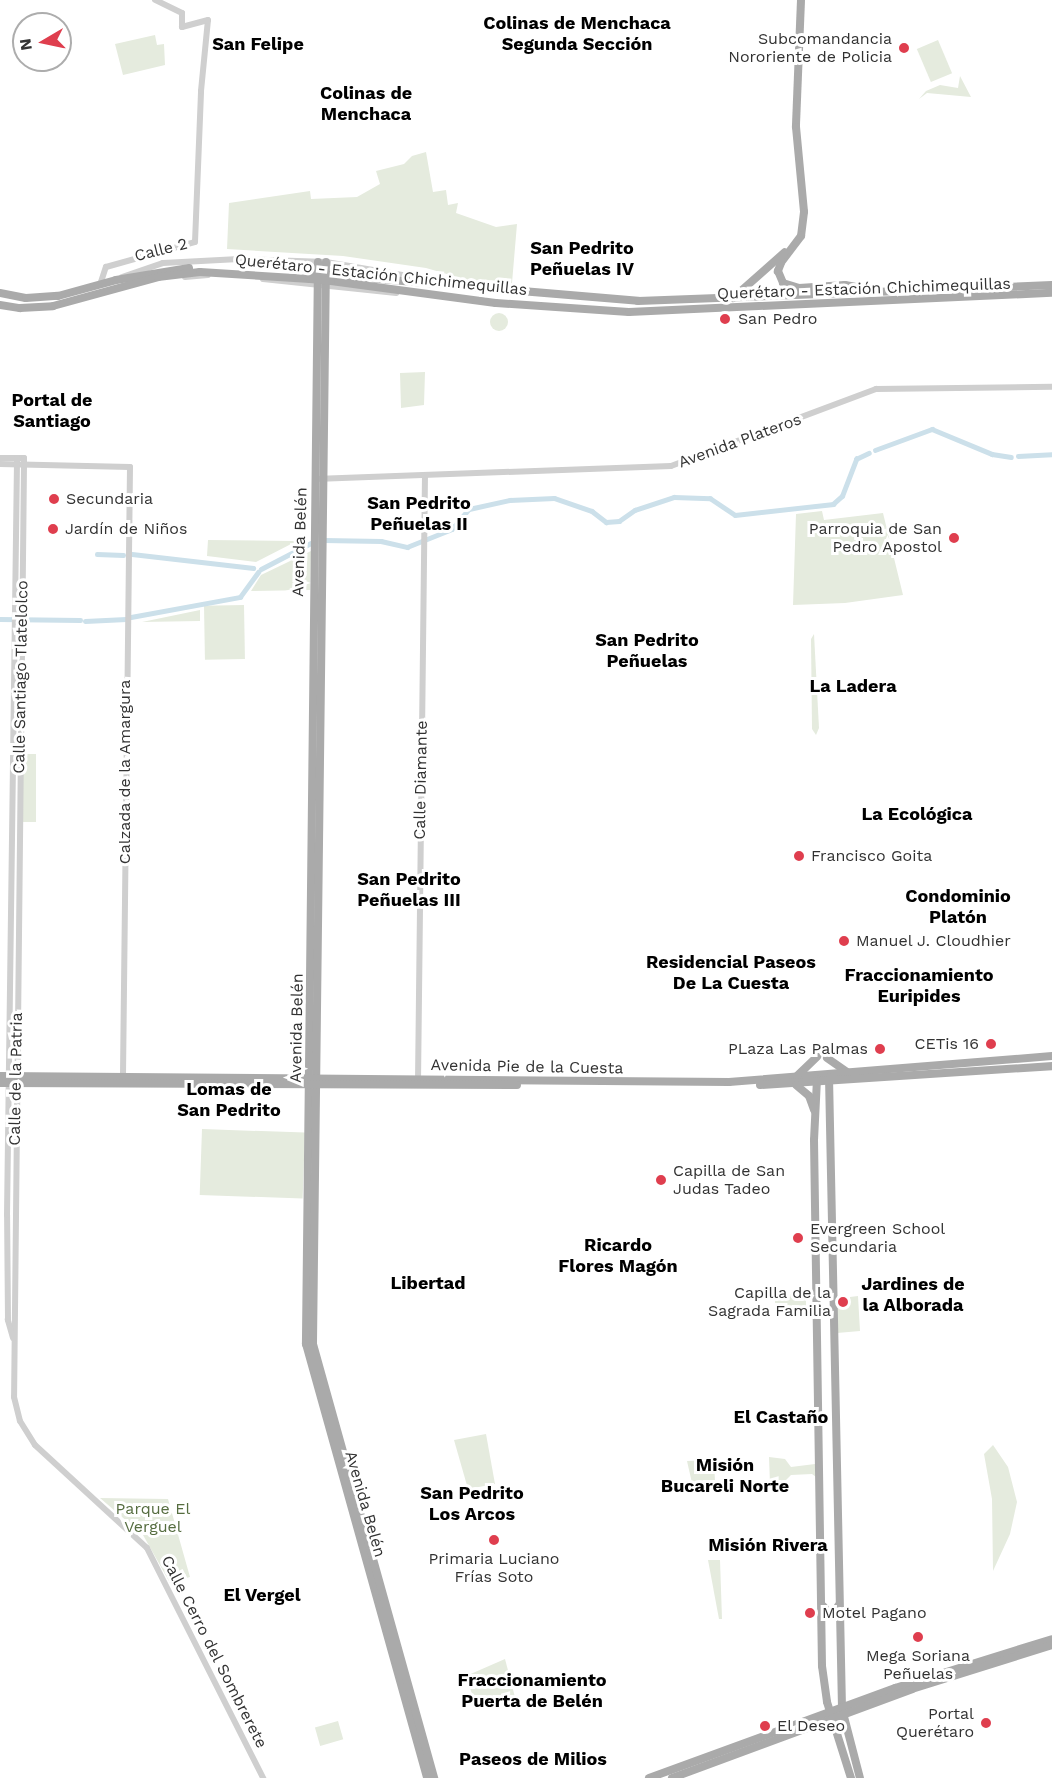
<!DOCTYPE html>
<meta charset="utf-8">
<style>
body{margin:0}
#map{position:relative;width:1052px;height:1778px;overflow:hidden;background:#fff;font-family:"Work Sans",sans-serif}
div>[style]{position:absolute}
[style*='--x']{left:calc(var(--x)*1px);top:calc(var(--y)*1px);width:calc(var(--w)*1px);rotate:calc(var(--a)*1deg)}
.green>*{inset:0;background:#e5ebde;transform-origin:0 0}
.round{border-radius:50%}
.canal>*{height:4.5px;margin:-2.25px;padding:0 2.25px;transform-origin:2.25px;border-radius:2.25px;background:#cce0ea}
.minor>*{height:6px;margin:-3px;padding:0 3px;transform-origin:3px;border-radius:3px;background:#cfcfcf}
.major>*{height:8px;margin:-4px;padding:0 4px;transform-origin:4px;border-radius:4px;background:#aaa}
.major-bridge>*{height:8px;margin:-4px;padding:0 4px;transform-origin:4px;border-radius:4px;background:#aaa}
.dots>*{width:16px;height:16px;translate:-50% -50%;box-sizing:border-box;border:3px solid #fff;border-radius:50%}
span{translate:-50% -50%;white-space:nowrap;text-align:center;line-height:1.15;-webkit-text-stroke:6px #fff;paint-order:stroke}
.poi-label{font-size:16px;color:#323232}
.right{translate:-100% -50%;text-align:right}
.left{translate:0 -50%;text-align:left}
.street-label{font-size:16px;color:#323232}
.park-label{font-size:16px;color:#566d40}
.neighbourhood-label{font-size:18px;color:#000;font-weight:700}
.north{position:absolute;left:12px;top:12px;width:60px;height:60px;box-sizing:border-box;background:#fff;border:2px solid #adadad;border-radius:50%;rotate:261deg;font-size:16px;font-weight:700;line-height:24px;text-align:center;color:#323232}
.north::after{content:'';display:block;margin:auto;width:21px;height:27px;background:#df3e4e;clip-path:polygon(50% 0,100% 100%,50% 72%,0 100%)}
</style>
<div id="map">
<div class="green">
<i style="clip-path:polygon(155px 35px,157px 45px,164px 44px,165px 65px,123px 75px,115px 44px)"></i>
<i style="left:938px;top:40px;width:36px;height:23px;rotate:67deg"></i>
<i style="clip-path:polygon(960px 76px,971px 97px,927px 93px,919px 99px,926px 91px,940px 85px,958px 88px)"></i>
<i style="clip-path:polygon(426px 152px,433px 192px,446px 190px,448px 205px,458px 203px,456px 213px,496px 227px,517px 224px,512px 283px,468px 280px,426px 268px,343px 256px,227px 249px,229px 203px,310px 191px,311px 199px,357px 197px,380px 184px,376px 171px,404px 164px,412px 156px)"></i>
<i class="round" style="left:490px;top:313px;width:18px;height:18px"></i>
<i style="clip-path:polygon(425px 372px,424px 405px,401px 408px,400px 373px)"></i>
<i style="clip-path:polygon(822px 511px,824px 520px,883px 513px,903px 595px,845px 603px,793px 605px,796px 514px)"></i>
<i style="clip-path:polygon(208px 540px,293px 541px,295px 542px,256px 562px,207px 556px)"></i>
<i style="clip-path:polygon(311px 551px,310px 590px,251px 591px,261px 575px)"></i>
<i style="left:244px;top:605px;width:54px;height:40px;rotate:89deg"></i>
<i style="clip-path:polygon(200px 610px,200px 621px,142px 622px)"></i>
<i style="clip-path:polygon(814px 634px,819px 728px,816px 735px,812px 729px,811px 639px)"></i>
<i style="left:36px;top:754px;width:68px;height:14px;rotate:90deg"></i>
<i style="left:202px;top:1129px;width:103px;height:66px;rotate:2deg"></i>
<i style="left:775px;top:1294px;width:31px;height:19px"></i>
<i style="clip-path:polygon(858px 1296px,860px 1331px,837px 1333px,836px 1305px,850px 1305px,850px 1297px)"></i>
<i style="clip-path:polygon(486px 1434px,495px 1484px,468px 1489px,454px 1440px)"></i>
<i style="clip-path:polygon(993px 1445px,1008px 1467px,1017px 1502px,1010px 1534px,993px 1571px,992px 1499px,984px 1454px)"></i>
<i style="clip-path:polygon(769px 1457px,785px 1459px,791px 1467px,815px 1464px,816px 1477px,812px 1474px,791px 1475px,784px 1482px,770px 1484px)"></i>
<i style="clip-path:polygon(714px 1460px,715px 1481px,692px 1483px,687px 1461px)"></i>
<i style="clip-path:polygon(100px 1498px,168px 1499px,190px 1577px,170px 1583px,143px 1535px)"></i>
<i style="clip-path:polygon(708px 1560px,720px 1560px,722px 1619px,719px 1619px)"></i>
<i style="clip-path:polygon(505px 1659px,516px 1701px,477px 1709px,466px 1676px)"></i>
<i style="left:338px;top:1721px;width:19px;height:24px;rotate:74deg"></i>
</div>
<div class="canal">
<i style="--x:875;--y:450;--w:61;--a:-20.2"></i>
<i style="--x:932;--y:429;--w:65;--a:22.6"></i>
<i style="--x:992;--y:454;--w:19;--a:9"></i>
<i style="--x:1018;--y:456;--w:34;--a:-3"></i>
<i style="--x:324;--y:540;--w:57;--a:1"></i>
<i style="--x:381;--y:541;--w:27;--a:13"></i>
<i style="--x:407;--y:547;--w:48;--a:-21.8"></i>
<i style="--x:452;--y:529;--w:26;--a:-50"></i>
<i style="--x:469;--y:509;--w:42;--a:-12.4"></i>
<i style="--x:510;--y:500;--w:44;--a:-2.6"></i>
<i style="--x:554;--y:498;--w:40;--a:18.9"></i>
<i style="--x:592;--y:511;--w:18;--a:38"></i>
<i style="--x:606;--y:522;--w:13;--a:-4"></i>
<i style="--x:619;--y:521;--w:19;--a:-35"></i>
<i style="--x:635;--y:510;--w:41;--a:-18.4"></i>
<i style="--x:674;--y:497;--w:36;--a:2"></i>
<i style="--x:710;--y:498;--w:30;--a:34"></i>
<i style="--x:735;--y:515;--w:99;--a:-6.4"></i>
<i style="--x:833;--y:504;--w:12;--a:-42"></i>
<i style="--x:842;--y:496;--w:40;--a:-69"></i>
<i style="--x:856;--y:459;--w:14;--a:-25"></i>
<i style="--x:97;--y:554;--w:26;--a:2"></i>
<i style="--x:132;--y:554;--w:122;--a:6.6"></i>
<i style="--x:261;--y:569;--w:59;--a:-27.4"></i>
<i style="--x:131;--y:617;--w:111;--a:-10.4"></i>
<i style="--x:240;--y:597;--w:31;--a:-54"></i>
<i style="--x:0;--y:619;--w:80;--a:0.7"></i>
<i style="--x:85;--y:621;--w:41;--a:-2.8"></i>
</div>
<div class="minor">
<i style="--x:122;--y:277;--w:43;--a:-18.9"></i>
<i style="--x:163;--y:263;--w:76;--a:-3"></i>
<i style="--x:239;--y:259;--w:87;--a:2"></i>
<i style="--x:326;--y:262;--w:113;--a:9.7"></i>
<i style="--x:185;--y:277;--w:23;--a:-5"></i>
<i style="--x:263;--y:279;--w:134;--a:6"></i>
<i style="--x:100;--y:285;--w:19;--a:-72"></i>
<i style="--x:106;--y:267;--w:92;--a:-15.7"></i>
<i style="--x:195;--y:242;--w:151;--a:-87.7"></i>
<i style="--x:201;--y:91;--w:71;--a:-84.4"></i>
<i style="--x:208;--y:20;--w:27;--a:165"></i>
<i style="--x:182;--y:27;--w:14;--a:-90"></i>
<i style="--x:182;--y:13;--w:30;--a:-154"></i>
<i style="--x:0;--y:458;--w:24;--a:0"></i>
<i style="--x:24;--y:458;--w:7;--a:90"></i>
<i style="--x:24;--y:465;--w:932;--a:90.61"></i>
<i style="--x:14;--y:1397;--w:25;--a:76"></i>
<i style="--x:20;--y:1421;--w:28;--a:58"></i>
<i style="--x:35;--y:1445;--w:152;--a:42.6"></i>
<i style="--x:147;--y:1548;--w:258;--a:63.2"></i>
<i style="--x:0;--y:464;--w:130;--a:1.3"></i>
<i style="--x:130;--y:467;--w:610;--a:90.66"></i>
<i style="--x:315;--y:479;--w:356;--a:-2.1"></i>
<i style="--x:671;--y:466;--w:219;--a:-20.6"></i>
<i style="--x:876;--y:389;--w:176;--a:-0.7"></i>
<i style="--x:418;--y:1082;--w:607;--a:-89.34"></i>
<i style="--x:13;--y:1338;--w:19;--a:-106"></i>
<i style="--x:8;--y:1320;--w:105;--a:-90.5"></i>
<i style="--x:7;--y:1215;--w:757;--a:-89.24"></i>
</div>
<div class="major">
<i style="--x:801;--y:0;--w:127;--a:92.3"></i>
<i style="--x:796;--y:127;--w:85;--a:84.6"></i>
<i style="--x:804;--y:212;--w:24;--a:97"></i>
<i style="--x:801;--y:236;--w:34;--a:127"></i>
<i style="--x:781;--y:263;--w:9;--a:111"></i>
<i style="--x:778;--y:271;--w:13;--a:67"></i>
<i style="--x:783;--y:283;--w:17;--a:17"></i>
<i style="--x:799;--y:288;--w:46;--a:-3.7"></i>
<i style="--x:845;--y:285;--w:34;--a:10"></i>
<i style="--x:318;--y:262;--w:1082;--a:90.64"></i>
<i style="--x:306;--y:1344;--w:451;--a:74.4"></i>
<i style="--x:326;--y:262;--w:1082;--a:90.69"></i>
<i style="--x:313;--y:1344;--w:451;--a:74.4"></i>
<i style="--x:331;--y:275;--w:308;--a:4.8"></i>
<i style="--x:638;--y:301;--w:414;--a:-2.2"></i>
<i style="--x:331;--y:281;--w:166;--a:7.6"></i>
<i style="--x:496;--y:303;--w:133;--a:3.9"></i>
<i style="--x:629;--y:312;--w:423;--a:-2.6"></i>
<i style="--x:0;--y:293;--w:26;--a:11"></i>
<i style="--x:26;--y:298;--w:32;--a:-4"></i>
<i style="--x:58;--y:296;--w:60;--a:-15.4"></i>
<i style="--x:116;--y:280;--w:74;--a:-9.3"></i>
<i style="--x:733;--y:298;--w:69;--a:-41.5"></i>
<i style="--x:0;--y:305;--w:20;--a:9"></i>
<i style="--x:20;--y:308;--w:33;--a:-3"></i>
<i style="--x:53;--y:306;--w:109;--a:-15.4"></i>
<i style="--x:158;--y:277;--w:42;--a:-6.8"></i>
<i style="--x:200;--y:272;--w:110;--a:3.6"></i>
<i style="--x:827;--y:1058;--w:28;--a:35"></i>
<i style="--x:0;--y:1076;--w:729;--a:0.47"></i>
<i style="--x:729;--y:1082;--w:324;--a:-4.6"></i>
<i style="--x:797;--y:1076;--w:28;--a:-44"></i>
<i style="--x:829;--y:1077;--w:632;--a:88.82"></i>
<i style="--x:842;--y:1709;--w:71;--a:75.4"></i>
<i style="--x:817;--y:1079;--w:61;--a:92.8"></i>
<i style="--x:814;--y:1140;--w:526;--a:89.13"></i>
<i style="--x:822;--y:1666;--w:36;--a:82"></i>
<i style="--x:827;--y:1702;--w:80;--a:72.5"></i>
<i style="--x:0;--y:1083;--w:517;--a:0.22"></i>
<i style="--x:760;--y:1085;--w:293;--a:-3.7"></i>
<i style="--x:796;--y:1085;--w:17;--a:40"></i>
<i style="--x:809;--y:1096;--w:15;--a:70"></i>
<i style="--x:823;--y:1606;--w:13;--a:48"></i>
<i style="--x:832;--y:1616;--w:12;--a:-59"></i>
<i style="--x:649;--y:1778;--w:262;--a:-20.1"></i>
<i style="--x:895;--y:1688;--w:164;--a:-17.3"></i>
<i style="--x:672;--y:1778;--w:256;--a:-20.3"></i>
<i style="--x:912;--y:1689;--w:147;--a:-17.4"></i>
</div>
<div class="major-bridge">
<i style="--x:310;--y:274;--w:21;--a:3"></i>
<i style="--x:310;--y:279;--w:21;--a:5"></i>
</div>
<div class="dots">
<i style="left:904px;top:48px;background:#df3e4e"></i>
<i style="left:725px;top:319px;background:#df3e4e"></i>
<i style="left:54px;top:499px;background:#df3e4e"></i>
<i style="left:53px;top:529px;background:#df3e4e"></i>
<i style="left:954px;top:538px;background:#df3e4e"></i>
<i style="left:799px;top:856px;background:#df3e4e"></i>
<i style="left:844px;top:941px;background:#df3e4e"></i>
<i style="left:991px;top:1044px;background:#df3e4e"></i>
<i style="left:880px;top:1049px;background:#df3e4e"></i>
<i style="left:661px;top:1180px;background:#df3e4e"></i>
<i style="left:798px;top:1238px;background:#df3e4e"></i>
<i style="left:843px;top:1302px;background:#df3e4e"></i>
<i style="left:494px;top:1540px;background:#df3e4e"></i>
<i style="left:810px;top:1613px;background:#df3e4e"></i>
<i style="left:918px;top:1637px;background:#df3e4e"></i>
<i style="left:986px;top:1723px;background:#df3e4e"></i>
<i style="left:765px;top:1726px;background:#df3e4e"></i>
</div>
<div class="poi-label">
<span class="right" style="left:892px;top:48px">Subcomandancia<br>Nororiente de Policia</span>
<span class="left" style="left:738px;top:319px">San Pedro</span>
<span class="left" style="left:66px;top:499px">Secundaria</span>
<span class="left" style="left:65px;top:529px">Jardín de Niños</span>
<span class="right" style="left:942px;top:538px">Parroquia de San<br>Pedro Apostol</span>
<span class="left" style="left:811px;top:856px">Francisco Goita</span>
<span class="left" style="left:856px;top:941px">Manuel J. Cloudhier</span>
<span class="right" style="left:979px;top:1044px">CETis 16</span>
<span class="right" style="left:868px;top:1049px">PLaza Las Palmas</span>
<span class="left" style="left:673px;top:1180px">Capilla de San<br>Judas Tadeo</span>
<span class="left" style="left:810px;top:1238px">Evergreen School<br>Secundaria</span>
<span class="right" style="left:831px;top:1302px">Capilla de la<br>Sagrada Familia</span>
<span style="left:494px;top:1568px">Primaria Luciano<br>Frías Soto</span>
<span class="left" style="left:822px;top:1613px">Motel Pagano</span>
<span style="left:918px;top:1665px">Mega Soriana<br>Peñuelas</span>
<span class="right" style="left:974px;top:1723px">Portal<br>Querétaro</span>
<span class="left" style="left:777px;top:1726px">El Deseo</span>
</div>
<div class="street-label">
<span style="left:161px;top:250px;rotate:-14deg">Calle 2</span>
<span style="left:381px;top:275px;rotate:6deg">Querétaro - Estación Chichimequillas</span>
<span style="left:864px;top:289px;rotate:-2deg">Querétaro - Estación Chichimequillas</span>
<span style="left:740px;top:441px;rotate:-20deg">Avenida Plateros</span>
<span style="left:300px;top:542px;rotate:-88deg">Avenida Belén</span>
<span style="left:21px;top:677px;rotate:-89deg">Calle Santiago Tlatelolco</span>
<span style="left:125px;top:772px;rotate:-90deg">Calzada de la Amargura</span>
<span style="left:421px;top:780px;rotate:-89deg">Calle Diamante</span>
<span style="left:297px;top:1028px;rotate:-89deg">Avenida Belén</span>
<span style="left:527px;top:1067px;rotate:1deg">Avenida Pie de la Cuesta</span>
<span style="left:16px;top:1079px;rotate:-89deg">Calle de la Patria</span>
<span style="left:365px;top:1504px;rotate:74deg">Avenida Belén</span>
<span style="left:214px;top:1652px;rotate:63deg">Calle Cerro del Sombrerete</span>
</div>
<div class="park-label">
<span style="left:153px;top:1518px">Parque El<br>Verguel</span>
</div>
<div class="neighbourhood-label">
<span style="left:577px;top:34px">Colinas de Menchaca<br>Segunda Sección</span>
<span style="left:258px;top:44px">San Felipe</span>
<span style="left:366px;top:104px">Colinas de<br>Menchaca</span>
<span style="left:582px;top:259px">San Pedrito<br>Peñuelas IV</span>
<span style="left:52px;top:411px">Portal de<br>Santiago</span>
<span style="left:419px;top:514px">San Pedrito<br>Peñuelas II</span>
<span style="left:647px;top:651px">San Pedrito<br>Peñuelas</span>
<span style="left:853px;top:686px">La Ladera</span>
<span style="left:917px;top:814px">La Ecológica</span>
<span style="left:409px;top:890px">San Pedrito<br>Peñuelas III</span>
<span style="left:958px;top:907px">Condominio<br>Platón</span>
<span style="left:731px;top:973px">Residencial Paseos<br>De La Cuesta</span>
<span style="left:919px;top:986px">Fraccionamiento<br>Euripides</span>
<span style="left:229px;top:1100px">Lomas de<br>San Pedrito</span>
<span style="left:618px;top:1256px">Ricardo<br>Flores Magón</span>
<span style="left:428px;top:1283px">Libertad</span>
<span style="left:913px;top:1295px">Jardines de<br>la Alborada</span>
<span style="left:781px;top:1417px">El Castaño</span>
<span style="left:725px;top:1476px">Misión<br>Bucareli Norte</span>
<span style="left:472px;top:1504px">San Pedrito<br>Los Arcos</span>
<span style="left:768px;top:1545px">Misión Rivera</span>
<span style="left:262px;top:1595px">El Vergel</span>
<span style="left:532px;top:1691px">Fraccionamiento<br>Puerta de Belén</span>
<span style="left:533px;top:1759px">Paseos de Milios</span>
</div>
<div class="north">N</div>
</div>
